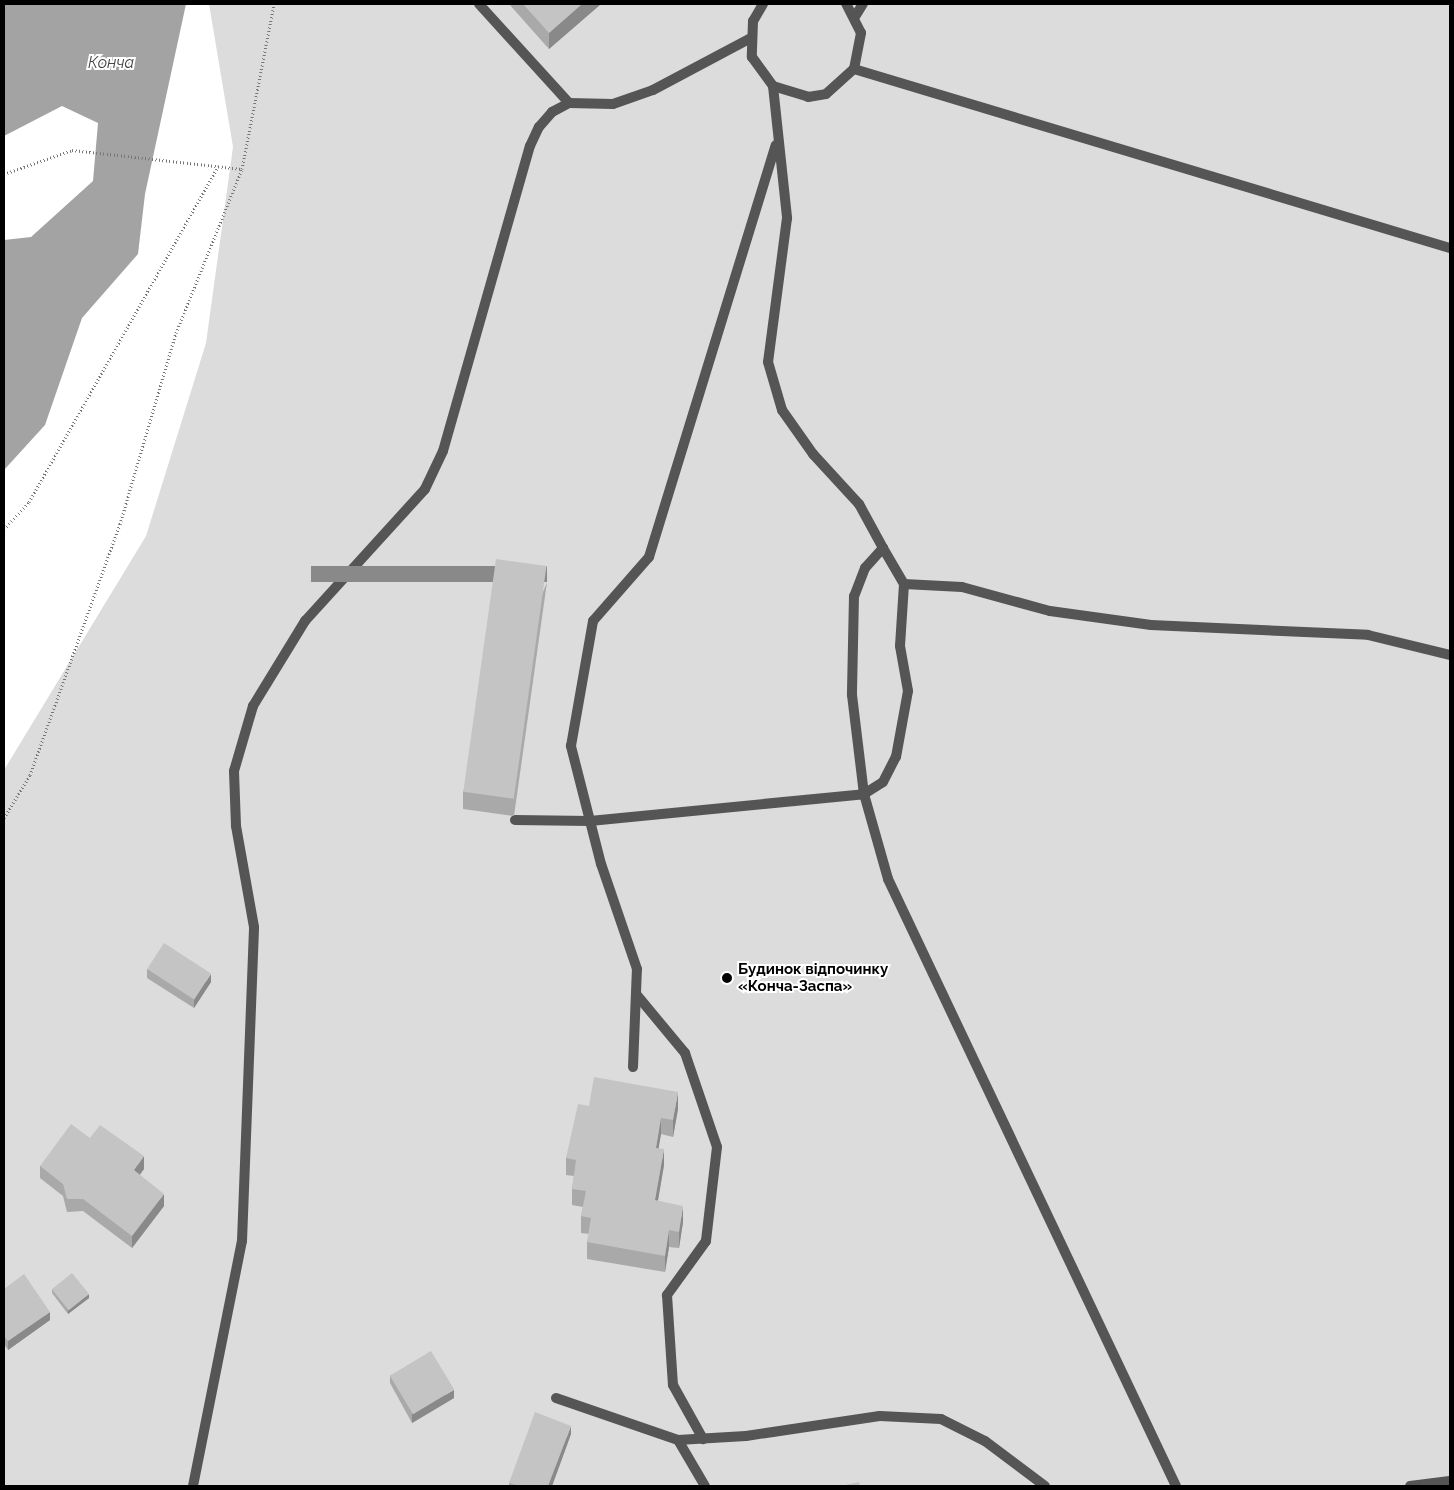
<!DOCTYPE html>
<meta charset="utf-8">
<style>
body{margin:0}
#map{position:relative;width:1454px;height:1490px;overflow:hidden;background:#fff;font-family:Raleway,sans-serif}
div>[style]{position:absolute}
[style*='--x']{left:calc(var(--x)*1px);top:calc(var(--y)*1px);width:calc(var(--w)*1px);rotate:calc(var(--a)*1deg)}
.green>*{inset:0;background:#dcdcdc}
.water>*{inset:0;background:#a3a3a3}
.path>*{height:3px;margin-top:-1.5px;transform-origin:0;background:repeating-linear-gradient(90deg,#777 0 1px,transparent 0 3.5px)}
.service>*{height:10px;margin:-5px;padding:0 5px;transform-origin:5px;border-radius:5px;background:#555}
.wall>*{inset:0;background:#a9a9a9}
.shaded-wall>*{inset:0;background:#898989;transform-origin:0 0}
.building>*{inset:0;background:#c4c4c4;transform-origin:0 0}
.dots>*{width:14px;height:14px;translate:-50% -50%;box-sizing:border-box;border:2px solid #fff;border-radius:50%}
span{translate:-50% -50%;white-space:nowrap;text-align:center;line-height:1.15;-webkit-text-stroke:4px #fff;paint-order:stroke}
.poi-label{font-size:15px;color:#000;font-weight:700}
.left{translate:0 -50%;text-align:left}
.water-label{font-size:16px;color:#444;font-style:italic}
.frame{position:absolute;inset:0;border:5px solid #000;pointer-events:none}
</style>
<div id="map">
<div class="green">
<i style="clip-path:polygon(209px 4px,1450px 4px,1450px 1486px,4px 1486px,4px 770px,146px 536px,206px 343px,233px 147px)"></i>
</div>
<div class="water">
<i style="clip-path:polygon(4px 4px,186px 4px,145px 194px,138px 254px,82px 318px,45px 425px,4px 470px,4px 240px,31px 237px,93px 181px,98px 123px,62px 106px,4px 136px)"></i>
</div>
<div class="path">
<i style="--x:4;--y:174;--w:72;--a:-19.4"></i>
<i style="--x:72;--y:150;--w:171;--a:6.4"></i>
<i style="--x:4;--y:529;--w:37;--a:-47"></i>
<i style="--x:29;--y:502;--w:385;--a:-60.6"></i>
<i style="--x:4;--y:818;--w:50;--a:-58.8"></i>
<i style="--x:30;--y:775;--w:267;--a:-70.3"></i>
<i style="--x:120;--y:524;--w:199;--a:-73.7"></i>
<i style="--x:176;--y:333;--w:177;--a:-68.1"></i>
<i style="--x:242;--y:169;--w:168;--a:-79"></i>
</div>
<div class="service">
<i style="--x:479;--y:4;--w:134;--a:47.7"></i>
<i style="--x:763;--y:4;--w:20;--a:120"></i>
<i style="--x:753;--y:21;--w:36;--a:92"></i>
<i style="--x:752;--y:57;--w:36;--a:54"></i>
<i style="--x:773;--y:86;--w:37;--a:17"></i>
<i style="--x:808;--y:97;--w:18;--a:-9"></i>
<i style="--x:826;--y:94;--w:38;--a:-42"></i>
<i style="--x:854;--y:69;--w:37;--a:-79"></i>
<i style="--x:861;--y:33;--w:33;--a:-117"></i>
<i style="--x:856;--y:15;--w:13;--a:-58"></i>
<i style="--x:854;--y:69;--w:622;--a:16.72"></i>
<i style="--x:773;--y:86;--w:133;--a:83.9"></i>
<i style="--x:787;--y:218;--w:145;--a:97.5"></i>
<i style="--x:768;--y:362;--w:50;--a:73.7"></i>
<i style="--x:782;--y:410;--w:54;--a:54.8"></i>
<i style="--x:813;--y:454;--w:68;--a:47.4"></i>
<i style="--x:859;--y:504;--w:50;--a:61.4"></i>
<i style="--x:883;--y:548;--w:27;--a:132"></i>
<i style="--x:865;--y:568;--w:30;--a:111"></i>
<i style="--x:854;--y:596;--w:99;--a:91.2"></i>
<i style="--x:852;--y:695;--w:100;--a:83.1"></i>
<i style="--x:864;--y:794;--w:88;--a:74.2"></i>
<i style="--x:888;--y:879;--w:672;--a:64.62"></i>
<i style="--x:904;--y:584;--w:58;--a:3"></i>
<i style="--x:962;--y:587;--w:91;--a:15.3"></i>
<i style="--x:1050;--y:611;--w:102;--a:7.9"></i>
<i style="--x:1151;--y:625;--w:217;--a:2.6"></i>
<i style="--x:1368;--y:635;--w:84;--a:13.7"></i>
<i style="--x:515;--y:820;--w:75;--a:0.8"></i>
<i style="--x:590;--y:821;--w:275;--a:-5.6"></i>
<i style="--x:864;--y:794;--w:22;--a:-32"></i>
<i style="--x:883;--y:782;--w:28;--a:-63"></i>
<i style="--x:896;--y:757;--w:67;--a:-79.7"></i>
<i style="--x:908;--y:691;--w:46;--a:-100.1"></i>
<i style="--x:900;--y:646;--w:62;--a:-86.3"></i>
<i style="--x:904;--y:584;--w:42;--a:-120.3"></i>
<i style="--x:636;--y:994;--w:77;--a:50.3"></i>
<i style="--x:685;--y:1053;--w:99;--a:71.2"></i>
<i style="--x:717;--y:1147;--w:95;--a:96.7"></i>
<i style="--x:706;--y:1241;--w:67;--a:125.8"></i>
<i style="--x:667;--y:1295;--w:90;--a:86.2"></i>
<i style="--x:673;--y:1385;--w:62;--a:60.9"></i>
<i style="--x:633;--y:1067;--w:98;--a:-87.7"></i>
<i style="--x:637;--y:969;--w:111;--a:-108.9"></i>
<i style="--x:601;--y:864;--w:122;--a:-104.3"></i>
<i style="--x:571;--y:746;--w:127;--a:-80"></i>
<i style="--x:593;--y:621;--w:85;--a:-48.8"></i>
<i style="--x:649;--y:557;--w:431;--a:-72.9"></i>
<i style="--x:556;--y:1398;--w:129;--a:19"></i>
<i style="--x:678;--y:1440;--w:68;--a:-3.4"></i>
<i style="--x:746;--y:1436;--w:135;--a:-8.5"></i>
<i style="--x:880;--y:1416;--w:61;--a:2.8"></i>
<i style="--x:941;--y:1419;--w:49;--a:26.6"></i>
<i style="--x:985;--y:1441;--w:75;--a:36.9"></i>
<i style="--x:678;--y:1440;--w:53;--a:59.6"></i>
<i style="--x:193;--y:1486;--w:250;--a:-78.7"></i>
<i style="--x:242;--y:1241;--w:314;--a:-87.8"></i>
<i style="--x:254;--y:927;--w:103;--a:-100.1"></i>
<i style="--x:236;--y:826;--w:55;--a:-92.1"></i>
<i style="--x:234;--y:771;--w:68;--a:-73.7"></i>
<i style="--x:253;--y:706;--w:100;--a:-58.5"></i>
<i style="--x:305;--y:621;--w:178;--a:-47.7"></i>
<i style="--x:425;--y:489;--w:42;--a:-64.7"></i>
<i style="--x:443;--y:451;--w:317;--a:-74.1"></i>
<i style="--x:530;--y:146;--w:21;--a:-65"></i>
<i style="--x:539;--y:127;--w:20;--a:-49"></i>
<i style="--x:552;--y:112;--w:19;--a:-28"></i>
<i style="--x:569;--y:103;--w:44;--a:1.3"></i>
<i style="--x:613;--y:104;--w:42;--a:-19.3"></i>
<i style="--x:653;--y:90;--w:109;--a:-28"></i>
<i style="--x:1410;--y:1486;--w:40;--a:-7.1"></i>
</div>
<div class="wall">
<i style="clip-path:polygon(509px 4px,601px 4px,549px 49px)"></i>
<i style="clip-path:polygon(547px 582px,514px 816px,463px 809px,463px 792px)"></i>
<i style="clip-path:polygon(147px 969px,211px 982px,194px 1008px,147px 978px)"></i>
<i style="clip-path:polygon(589px 1106px,678px 1109px,673px 1137px,661px 1134px,658px 1148px,664px 1165px,658px 1201px,683px 1222px,679px 1248px,669px 1247px,665px 1272px,587px 1259px,587px 1242px,589px 1234px,581px 1233px,581px 1216px,583px 1207px,572px 1205px,572px 1189px,574px 1176px,566px 1175px,566px 1158px)"></i>
<i style="clip-path:polygon(90px 1138px,144px 1169px,139px 1175px,164px 1206px,132px 1248px,83px 1211px,67px 1212px,63px 1196px,40px 1178px,40px 1166px)"></i>
<i style="clip-path:polygon(4px 1289px,50px 1320px,8px 1350px,4px 1344px)"></i>
<i style="clip-path:polygon(52px 1289px,89px 1298px,68px 1314px,52px 1293px)"></i>
<i style="clip-path:polygon(390px 1375px,454px 1398px,412px 1423px,390px 1383px)"></i>
<i style="clip-path:polygon(571px 1434px,552px 1486px,509px 1486px,509px 1483px)"></i>
</div>
<div class="shaded-wall">
<i style="clip-path:polygon(582px 4px,601px 4px,549px 49px,549px 33px)"></i>
<i style="left:547px;top:566px;width:16px;height:236px;rotate:90deg"></i>
<i style="clip-path:polygon(211px 974px,211px 982px,194px 1008px,194px 1000px)"></i>
<i style="clip-path:polygon(678px 1092px,678px 1109px,673px 1137px,673px 1120px)"></i>
<i style="clip-path:polygon(661px 1118px,661px 1134px,656px 1164px,656px 1148px)"></i>
<i style="clip-path:polygon(664px 1149px,664px 1165px,655px 1217px,655px 1200px)"></i>
<i style="clip-path:polygon(144px 1156px,144px 1169px,134px 1183px,134px 1170px)"></i>
<i style="clip-path:polygon(164px 1194px,164px 1206px,132px 1248px,132px 1236px)"></i>
<i style="clip-path:polygon(683px 1206px,683px 1222px,679px 1248px,679px 1232px)"></i>
<i style="clip-path:polygon(669px 1230px,669px 1247px,665px 1272px,665px 1256px)"></i>
<i style="clip-path:polygon(89px 1294px,89px 1298px,68px 1314px,68px 1310px)"></i>
<i style="clip-path:polygon(50px 1312px,50px 1320px,8px 1350px,8px 1341px)"></i>
<i style="clip-path:polygon(454px 1390px,454px 1398px,412px 1423px,412px 1414px)"></i>
<i style="clip-path:polygon(571px 1426px,571px 1434px,552px 1486px,548px 1486px)"></i>
</div>
<div class="building">
<i style="clip-path:polygon(523px 4px,582px 4px,549px 33px)"></i>
<i style="left:496px;top:559px;width:51px;height:235px;rotate:8deg"></i>
<i style="left:164px;top:943px;width:56px;height:31px;rotate:33deg"></i>
<i style="clip-path:polygon(594px 1077px,678px 1092px,673px 1120px,661px 1118px,656px 1148px,664px 1149px,655px 1200px,683px 1206px,679px 1232px,669px 1230px,665px 1256px,587px 1242px,591px 1218px,581px 1216px,586px 1191px,572px 1189px,576px 1160px,566px 1158px,578px 1104px,589px 1106px)"></i>
<i style="clip-path:polygon(71px 1124px,90px 1138px,100px 1125px,144px 1156px,134px 1170px,164px 1194px,132px 1236px,83px 1199px,67px 1199px,63px 1184px,40px 1166px)"></i>
<i style="left:72px;top:1273px;width:27px;height:26px;rotate:51deg"></i>
<i style="clip-path:polygon(24px 1274px,50px 1312px,8px 1341px,4px 1336px,4px 1289px)"></i>
<i style="left:431px;top:1351px;width:45px;height:48px;rotate:59deg"></i>
<i style="clip-path:polygon(535px 1412px,571px 1426px,548px 1486px,519px 1486px,509px 1483px)"></i>
<i style="clip-path:polygon(859px 1482px,860px 1486px,840px 1486px)"></i>
</div>
<div class="dots">
<i style="left:727px;top:978px;background:#000"></i>
</div>
<div class="poi-label">
<span class="left" style="left:738px;top:978px">Будинок відпочинку<br>«Конча-Заспа»</span>
</div>
<div class="water-label">
<span style="left:111px;top:63px">Конча</span>
</div>
<div class="frame"></div>
</div>
